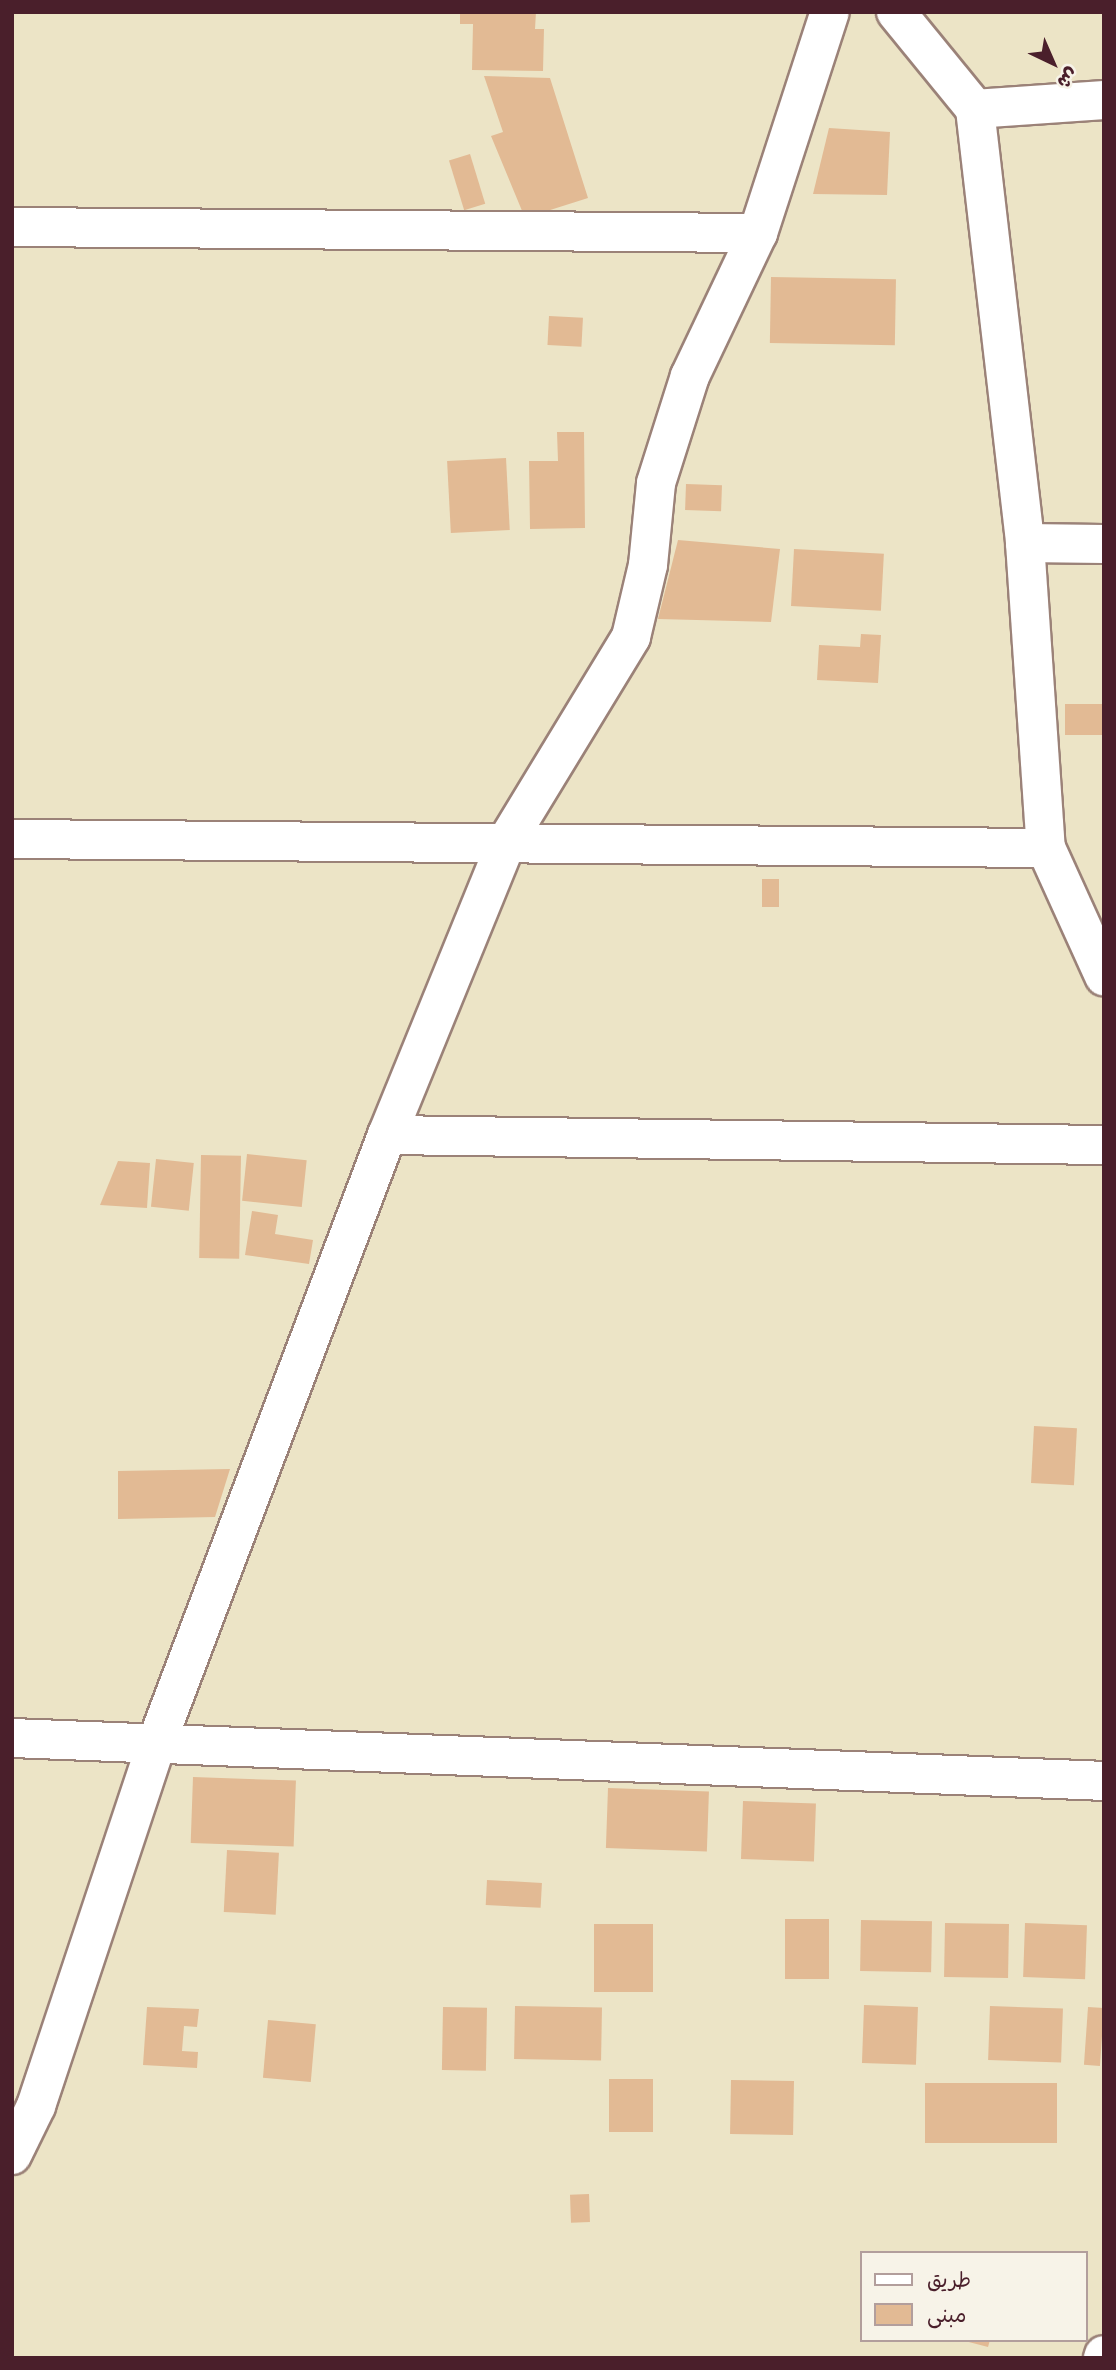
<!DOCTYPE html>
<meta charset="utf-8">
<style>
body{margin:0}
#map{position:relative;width:1116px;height:2370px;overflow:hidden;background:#ece4c6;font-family:Sriracha,"Playpen Sans Arabic",sans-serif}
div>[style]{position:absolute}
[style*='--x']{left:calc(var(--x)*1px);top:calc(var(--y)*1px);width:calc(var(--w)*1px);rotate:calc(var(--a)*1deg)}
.building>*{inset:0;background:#e2ba94;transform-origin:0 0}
.roads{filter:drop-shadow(2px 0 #9b8278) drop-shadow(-2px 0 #9b8278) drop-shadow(0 2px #9b8278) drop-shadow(0 -2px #9b8278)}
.street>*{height:38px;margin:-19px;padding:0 19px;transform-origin:19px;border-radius:19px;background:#fff}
span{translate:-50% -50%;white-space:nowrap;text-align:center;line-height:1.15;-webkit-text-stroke:7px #f7f3e8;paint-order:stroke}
.frame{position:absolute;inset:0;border:14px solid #4a1f2b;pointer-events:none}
.legend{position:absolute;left:860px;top:2251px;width:228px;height:91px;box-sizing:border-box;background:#f7f3e8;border:2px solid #b29e9c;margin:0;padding:9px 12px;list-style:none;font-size:21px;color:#4a1f2b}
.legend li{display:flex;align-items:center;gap:14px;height:35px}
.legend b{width:35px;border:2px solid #b29e9c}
.north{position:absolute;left:1018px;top:28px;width:70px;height:70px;-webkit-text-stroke:5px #f7f3e8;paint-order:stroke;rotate:136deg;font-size:19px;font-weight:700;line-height:28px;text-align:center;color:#4a1f2b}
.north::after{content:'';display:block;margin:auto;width:24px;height:32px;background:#4a1f2b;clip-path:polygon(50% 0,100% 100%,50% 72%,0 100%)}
</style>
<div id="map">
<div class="building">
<i style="clip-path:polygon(460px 12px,536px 12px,535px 29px,544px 29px,543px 71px,472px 70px,473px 24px,460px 24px)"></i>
<i style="clip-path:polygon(484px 76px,550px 78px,588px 198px,525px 218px,491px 136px,503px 132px)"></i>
<i style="clip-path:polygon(829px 128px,890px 132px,887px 195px,813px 194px)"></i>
<i style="left:470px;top:154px;width:52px;height:22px;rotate:73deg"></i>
<i style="left:771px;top:277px;width:125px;height:66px;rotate:1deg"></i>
<i style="left:549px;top:316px;width:34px;height:29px;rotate:3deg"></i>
<i style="clip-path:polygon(557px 432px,584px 432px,585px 528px,530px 529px,529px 461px,558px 461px)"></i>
<i style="left:506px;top:458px;width:72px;height:59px;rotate:87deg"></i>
<i style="left:686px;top:484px;width:36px;height:26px;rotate:2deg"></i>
<i style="clip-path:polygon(678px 540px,780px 549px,771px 622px,658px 619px)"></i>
<i style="left:794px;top:549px;width:90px;height:57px;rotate:3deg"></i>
<i style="clip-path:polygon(861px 634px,881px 635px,878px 683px,817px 680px,819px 645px,860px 647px)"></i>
<i style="left:1104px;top:704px;width:31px;height:39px;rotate:90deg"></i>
<i style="left:762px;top:879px;width:17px;height:28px"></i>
<i style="left:247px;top:1154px;width:60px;height:47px;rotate:6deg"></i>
<i style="left:201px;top:1155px;width:40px;height:103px;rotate:1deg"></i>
<i style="left:156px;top:1159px;width:38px;height:48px;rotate:6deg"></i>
<i style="clip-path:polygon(118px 1161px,150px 1163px,147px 1208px,100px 1205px)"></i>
<i style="clip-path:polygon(252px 1211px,278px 1215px,275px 1234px,313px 1240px,309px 1264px,245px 1255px)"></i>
<i style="left:1034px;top:1426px;width:43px;height:57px;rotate:3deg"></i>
<i style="clip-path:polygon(230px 1469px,215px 1517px,118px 1519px,118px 1471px)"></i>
<i style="left:193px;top:1777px;width:103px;height:66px;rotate:2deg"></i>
<i style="left:608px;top:1788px;width:101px;height:60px;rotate:2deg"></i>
<i style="left:743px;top:1801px;width:73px;height:58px;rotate:2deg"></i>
<i style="left:227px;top:1850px;width:52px;height:62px;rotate:3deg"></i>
<i style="left:487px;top:1880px;width:55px;height:25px;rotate:3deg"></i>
<i style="left:785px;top:1919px;width:44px;height:60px"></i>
<i style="left:861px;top:1920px;width:71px;height:51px;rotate:1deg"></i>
<i style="left:945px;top:1923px;width:64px;height:54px;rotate:1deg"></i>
<i style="left:1025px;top:1923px;width:62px;height:54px;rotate:2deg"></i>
<i style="left:653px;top:1924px;width:68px;height:59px;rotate:90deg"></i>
<i style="left:864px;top:2005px;width:54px;height:58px;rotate:2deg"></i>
<i style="left:515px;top:2006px;width:87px;height:53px;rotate:1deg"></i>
<i style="left:990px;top:2006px;width:73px;height:54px;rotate:2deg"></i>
<i style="clip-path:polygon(147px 2007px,199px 2009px,197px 2027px,184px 2026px,182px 2051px,198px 2052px,197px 2068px,143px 2065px)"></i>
<i style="left:443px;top:2007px;width:44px;height:63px;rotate:1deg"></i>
<i style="left:1088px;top:2007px;width:16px;height:58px;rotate:4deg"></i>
<i style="left:268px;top:2020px;width:48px;height:58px;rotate:5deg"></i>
<i style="left:609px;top:2079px;width:44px;height:53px"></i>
<i style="left:731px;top:2080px;width:63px;height:54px;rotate:1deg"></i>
<i style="left:925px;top:2083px;width:132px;height:60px"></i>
<i style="left:589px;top:2194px;width:28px;height:19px;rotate:88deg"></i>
<i style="clip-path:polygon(961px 2340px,990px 2340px,988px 2347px)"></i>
</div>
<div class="roads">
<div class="street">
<i style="--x:896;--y:12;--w:125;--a:50.8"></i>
<i style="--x:975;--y:109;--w:437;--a:83.4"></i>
<i style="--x:1025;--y:543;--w:306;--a:86.1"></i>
<i style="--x:1046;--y:848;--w:141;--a:65.6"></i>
<i style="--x:975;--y:109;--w:129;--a:-4"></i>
<i style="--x:12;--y:227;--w:746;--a:0.46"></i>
<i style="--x:1025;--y:543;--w:79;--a:0.7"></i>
<i style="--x:12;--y:839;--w:1034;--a:0.5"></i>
<i style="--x:387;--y:1135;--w:717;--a:0.8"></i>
<i style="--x:12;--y:1738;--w:1093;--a:2.25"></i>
<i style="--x:12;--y:2155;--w:55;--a:-63.9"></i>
<i style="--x:36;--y:2106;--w:387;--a:-71.6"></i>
<i style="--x:158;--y:1739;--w:646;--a:-69.24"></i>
<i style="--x:387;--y:1135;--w:318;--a:-67.8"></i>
<i style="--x:507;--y:841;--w:239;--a:-58.7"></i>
<i style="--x:631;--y:637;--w:74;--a:-76.7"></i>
<i style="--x:648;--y:565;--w:82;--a:-84.4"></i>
<i style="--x:656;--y:483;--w:112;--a:-72.4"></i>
<i style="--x:690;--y:376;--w:158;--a:-64.6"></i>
<i style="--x:758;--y:233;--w:232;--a:-72"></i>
<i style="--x:1103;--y:2358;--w:3;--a:-72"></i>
</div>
</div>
<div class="frame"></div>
<ul class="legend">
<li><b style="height:9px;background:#fff"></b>طريق</li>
<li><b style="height:19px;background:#e2ba94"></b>مبنى</li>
</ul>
<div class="north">ش</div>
</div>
